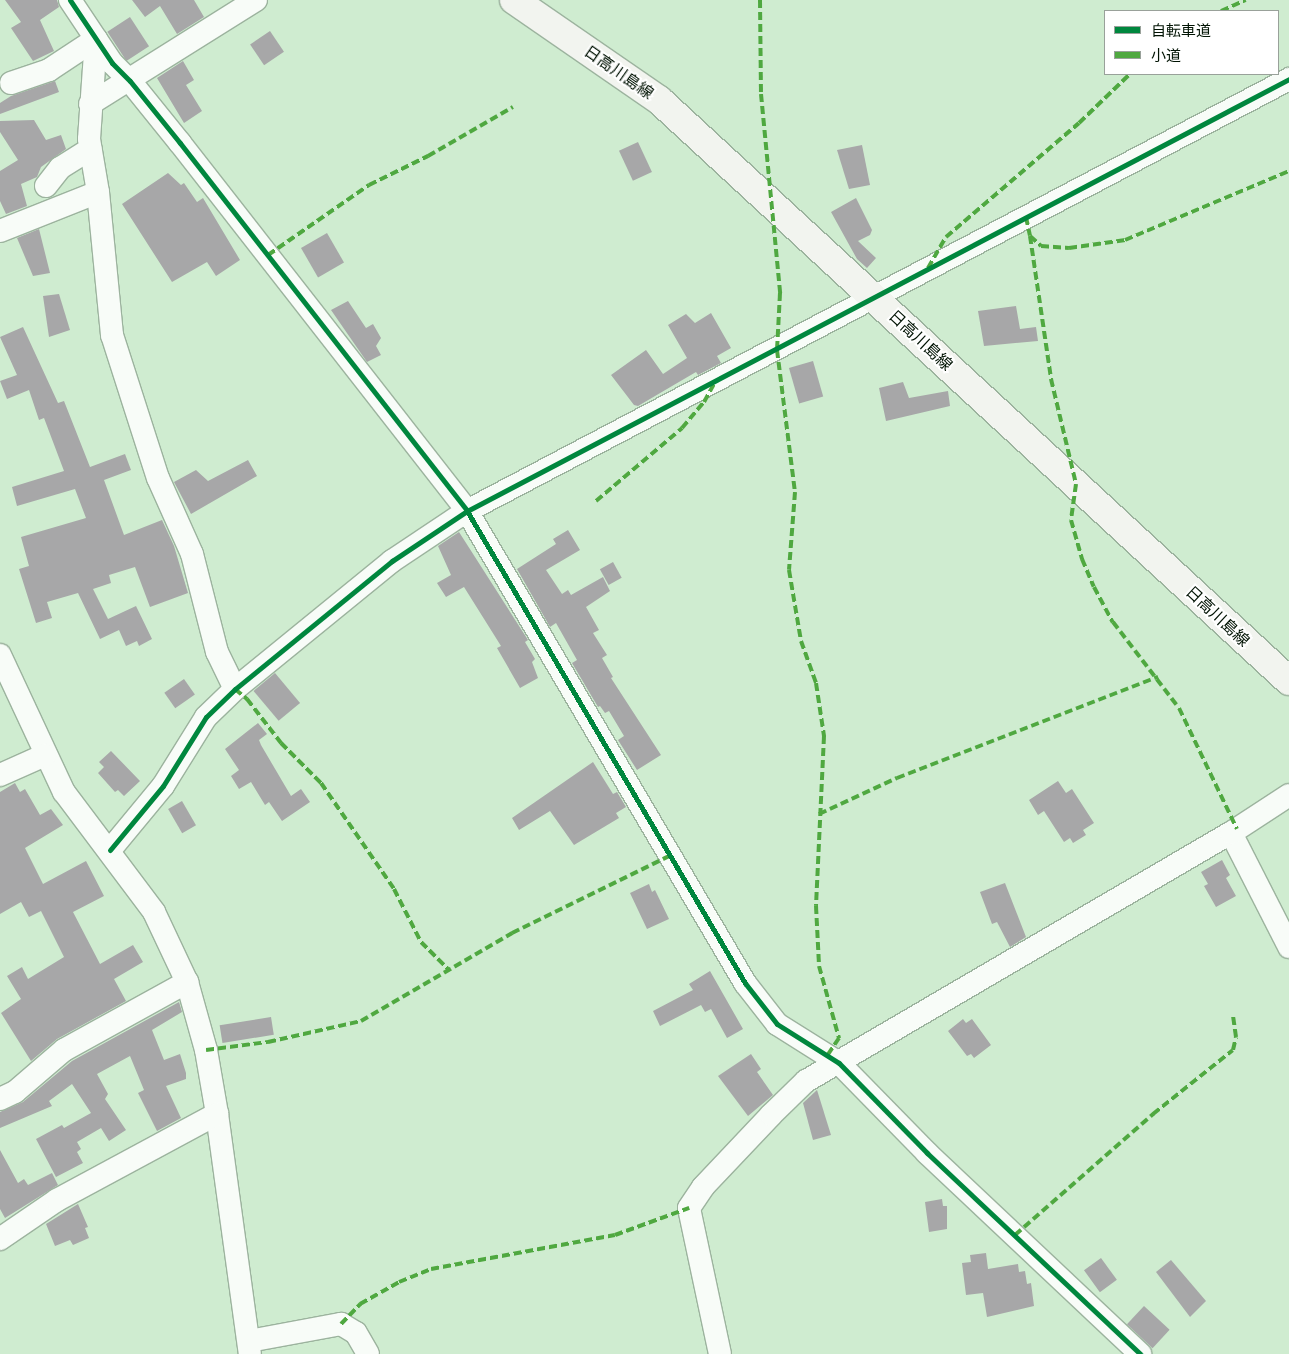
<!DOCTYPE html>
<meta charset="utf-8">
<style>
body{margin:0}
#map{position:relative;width:1289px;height:1354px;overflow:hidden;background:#cfecd0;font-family:"PT Serif","Noto Sans JP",serif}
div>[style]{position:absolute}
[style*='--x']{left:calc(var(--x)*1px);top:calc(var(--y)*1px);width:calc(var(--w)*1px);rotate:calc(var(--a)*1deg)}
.building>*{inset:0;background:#a7a7a8;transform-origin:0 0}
.roads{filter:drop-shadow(1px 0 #9cb39e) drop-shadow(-1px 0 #9cb39e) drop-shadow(0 1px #9cb39e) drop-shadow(0 -1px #9cb39e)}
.minor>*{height:22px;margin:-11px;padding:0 11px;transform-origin:11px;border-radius:11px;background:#f8fcf8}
.major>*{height:28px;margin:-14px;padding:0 14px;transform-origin:14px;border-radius:14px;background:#f2f4ef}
.quiet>*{height:4px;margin-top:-2px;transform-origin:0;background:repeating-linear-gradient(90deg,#4fa840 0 8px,transparent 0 12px)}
.cycleway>*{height:5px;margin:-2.5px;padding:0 2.5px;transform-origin:2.5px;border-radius:2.5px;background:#00873e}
span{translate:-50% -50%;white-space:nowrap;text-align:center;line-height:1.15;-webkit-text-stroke:4px #fff;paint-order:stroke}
.street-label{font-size:16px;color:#011303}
.legend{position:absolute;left:1104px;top:10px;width:175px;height:65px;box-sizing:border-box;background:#fff;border:1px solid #99a19a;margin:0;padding:6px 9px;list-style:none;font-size:15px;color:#011303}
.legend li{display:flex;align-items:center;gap:10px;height:25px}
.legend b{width:25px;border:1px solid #99a19a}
</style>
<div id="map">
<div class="building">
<i style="clip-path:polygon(5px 0,57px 0,59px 7px,40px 20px,54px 51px,33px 61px,11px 28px,21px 22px)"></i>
<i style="clip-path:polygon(132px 0,194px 0,204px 17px,177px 34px,160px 6px,145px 17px)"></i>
<i style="left:130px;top:17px;width:35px;height:27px;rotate:57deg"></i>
<i style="left:270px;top:31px;width:25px;height:24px;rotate:56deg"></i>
<i style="clip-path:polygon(183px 61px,194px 80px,186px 85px,202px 111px,184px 123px,157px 78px)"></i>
<i style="clip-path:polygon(55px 81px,59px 92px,0 114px,0 103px,11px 96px)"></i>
<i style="clip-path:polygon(34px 120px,46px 140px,61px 135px,66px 149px,41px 167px,37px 177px,21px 184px,27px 206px,6px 214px,0 201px,0 171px,18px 160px,0 132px,0 121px)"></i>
<i style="left:638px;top:142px;width:33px;height:21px;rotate:65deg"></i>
<i style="clip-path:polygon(862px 145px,870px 185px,849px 189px,837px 150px)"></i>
<i style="clip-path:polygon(168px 173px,181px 185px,184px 183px,197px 202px,203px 198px,240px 260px,216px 276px,207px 262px,172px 282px,122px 204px)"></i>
<i style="clip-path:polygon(856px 198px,872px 230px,870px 235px,858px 241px,876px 258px,867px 268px,857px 259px,831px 212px)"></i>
<i style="clip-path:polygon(39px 229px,50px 273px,33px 276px,17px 238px)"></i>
<i style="left:327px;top:233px;width:34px;height:30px;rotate:60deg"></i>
<i style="clip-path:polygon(59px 294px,70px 330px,49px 337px,43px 296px)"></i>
<i style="clip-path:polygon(348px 301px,366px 328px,373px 324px,381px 338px,376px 346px,381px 355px,367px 362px,331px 310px)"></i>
<i style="clip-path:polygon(1016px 306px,1020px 329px,1036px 327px,1038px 341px,984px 346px,978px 311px)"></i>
<i style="clip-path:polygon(711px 313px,731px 348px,717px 356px,721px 363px,698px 375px,696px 372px,638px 406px,634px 405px,611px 375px,646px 350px,663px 374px,687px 358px,668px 325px,686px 314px,695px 323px)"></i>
<i style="clip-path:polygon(23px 327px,58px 403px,64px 401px,90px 467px,125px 454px,131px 470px,104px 480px,124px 535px,162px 520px,174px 546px,188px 593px,150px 607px,135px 567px,109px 575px,111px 583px,93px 589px,108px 619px,136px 606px,152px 639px,139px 646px,137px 641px,126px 646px,119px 630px,100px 639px,78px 593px,47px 602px,52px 618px,36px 623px,19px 569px,29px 566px,21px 537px,86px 518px,75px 489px,17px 506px,12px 487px,64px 471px,44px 418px,39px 420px,29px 390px,7px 399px,0 381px,17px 375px,0 337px)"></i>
<i style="left:813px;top:361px;width:37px;height:25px;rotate:74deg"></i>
<i style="clip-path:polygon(903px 382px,909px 398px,948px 391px,950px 406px,886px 421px,879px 388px)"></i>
<i style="clip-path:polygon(248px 460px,257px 476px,191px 514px,174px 482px,196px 470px,208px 481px)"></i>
<i style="clip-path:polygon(568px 530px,580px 550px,546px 570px,562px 594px,568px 590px,571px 595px,603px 577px,610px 591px,586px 607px,599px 630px,593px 633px,607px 655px,602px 658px,613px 677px,611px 678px,661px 755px,637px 770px,618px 740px,624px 736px,609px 711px,605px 713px,600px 706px,598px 707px,572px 663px,577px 660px,556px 623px,550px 627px,517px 569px,556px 544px,553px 539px)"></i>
<i style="clip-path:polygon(459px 532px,528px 640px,525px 642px,535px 659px,532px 662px,538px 678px,520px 688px,497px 648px,501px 646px,464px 587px,446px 597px,437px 583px,451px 575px,438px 546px)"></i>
<i style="left:613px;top:562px;width:18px;height:15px;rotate:61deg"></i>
<i style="left:275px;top:673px;width:39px;height:28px;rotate:50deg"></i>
<i style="left:184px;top:679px;width:19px;height:24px;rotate:55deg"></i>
<i style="clip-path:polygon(258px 723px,267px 734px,259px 740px,261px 745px,291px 796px,301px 789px,310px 802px,282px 821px,269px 802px,265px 805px,251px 782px,239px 789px,231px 776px,239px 770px,225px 749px)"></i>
<i style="clip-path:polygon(111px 751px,140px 781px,124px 796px,118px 790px,115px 792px,98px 773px,104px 767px,99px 762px)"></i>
<i style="clip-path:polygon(593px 762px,613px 794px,617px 792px,626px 807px,616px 813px,619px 818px,574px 845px,550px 811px,519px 830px,512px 818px)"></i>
<i style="clip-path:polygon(1058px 781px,1066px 793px,1072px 789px,1094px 823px,1083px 830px,1086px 835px,1073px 843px,1070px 838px,1064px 842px,1044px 811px,1038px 815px,1029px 800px)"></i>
<i style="clip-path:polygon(15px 783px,20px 792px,25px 789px,40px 815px,51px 809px,63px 825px,25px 848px,43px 884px,86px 861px,104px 896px,73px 912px,100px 964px,133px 945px,143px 962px,114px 979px,126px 1001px,57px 1039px,31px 1061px,1px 1013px,21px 999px,7px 976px,22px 967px,28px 979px,64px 957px,41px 911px,29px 917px,21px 902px,0 914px,0 792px)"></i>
<i style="left:182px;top:801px;width:28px;height:16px;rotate:60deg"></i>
<i style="clip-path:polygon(1222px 860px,1230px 875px,1226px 878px,1236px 896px,1216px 907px,1204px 886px,1208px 884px,1201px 872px)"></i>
<i style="clip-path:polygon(1005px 883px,1026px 937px,1010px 947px,997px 922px,992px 924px,980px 892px)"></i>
<i style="clip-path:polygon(649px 884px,652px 892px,655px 890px,669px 919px,647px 929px,630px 893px)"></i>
<i style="clip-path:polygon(710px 971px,743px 1029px,727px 1038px,711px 1009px,705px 1012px,701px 1005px,660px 1026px,653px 1011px,693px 990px,689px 984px)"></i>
<i style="clip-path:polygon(179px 1002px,182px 1012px,152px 1030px,164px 1060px,180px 1054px,186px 1073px,186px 1079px,166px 1086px,181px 1118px,157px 1131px,138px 1093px,144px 1090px,130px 1056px,97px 1074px,108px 1094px,105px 1099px,126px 1130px,109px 1141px,101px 1128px,77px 1142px,81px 1149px,77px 1152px,83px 1163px,56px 1177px,36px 1139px,62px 1125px,64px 1128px,91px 1113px,72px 1084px,49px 1101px,52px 1106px,0 1128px,0 1112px,23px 1102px,72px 1061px)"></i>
<i style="left:271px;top:1017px;width:18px;height:52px;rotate:81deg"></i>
<i style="clip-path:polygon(963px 1019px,966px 1023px,972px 1019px,991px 1045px,974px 1058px,971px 1054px,967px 1056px,948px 1031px)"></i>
<i style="clip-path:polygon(751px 1054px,761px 1069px,757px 1072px,773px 1095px,748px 1116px,718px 1076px)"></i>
<i style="clip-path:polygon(817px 1090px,831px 1135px,813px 1140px,803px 1103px)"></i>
<i style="clip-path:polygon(0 1150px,18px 1183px,24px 1179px,28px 1185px,52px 1173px,58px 1185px,5px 1218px,0 1209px)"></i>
<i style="clip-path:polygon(942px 1199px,943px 1206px,947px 1206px,947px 1229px,929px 1232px,925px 1202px)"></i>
<i style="clip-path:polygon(78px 1204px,88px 1227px,85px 1228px,89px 1238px,73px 1245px,70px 1240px,55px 1246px,46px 1224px)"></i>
<i style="clip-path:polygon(986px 1253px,988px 1269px,1018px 1264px,1019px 1272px,1025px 1271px,1027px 1284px,1031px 1283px,1034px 1306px,987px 1317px,983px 1293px,966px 1295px,962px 1263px,971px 1262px,970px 1255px)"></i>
<i style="left:1101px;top:1258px;width:27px;height:21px;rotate:54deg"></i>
<i style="clip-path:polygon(1171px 1260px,1206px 1301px,1190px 1317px,1156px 1272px)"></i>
<i style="left:1144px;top:1306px;width:35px;height:25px;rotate:43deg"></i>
</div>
<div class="roads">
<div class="minor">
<i style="--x:70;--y:0;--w:76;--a:56.3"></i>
<i style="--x:112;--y:63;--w:25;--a:45"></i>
<i style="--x:130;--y:81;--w:80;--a:51.1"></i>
<i style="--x:180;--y:143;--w:467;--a:52"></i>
<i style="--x:467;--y:511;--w:548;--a:59.5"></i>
<i style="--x:745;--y:983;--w:52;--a:52"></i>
<i style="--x:777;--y:1024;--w:73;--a:32.2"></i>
<i style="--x:839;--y:1063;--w:126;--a:45.6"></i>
<i style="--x:927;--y:1153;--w:293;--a:43.3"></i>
<i style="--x:96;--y:39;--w:100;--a:94"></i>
<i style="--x:89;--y:139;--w:54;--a:80.4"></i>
<i style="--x:98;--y:192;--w:144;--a:84.4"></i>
<i style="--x:112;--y:335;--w:150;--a:72.2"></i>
<i style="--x:158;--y:478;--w:83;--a:65.9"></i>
<i style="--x:192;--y:554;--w:101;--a:75.7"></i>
<i style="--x:217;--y:652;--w:41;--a:64.1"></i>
<i style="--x:11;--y:83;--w:40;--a:-18.9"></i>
<i style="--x:49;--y:70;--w:56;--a:-33.4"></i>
<i style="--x:90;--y:104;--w:196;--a:-32.1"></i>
<i style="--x:46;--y:186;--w:23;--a:-52"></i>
<i style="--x:60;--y:168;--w:36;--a:-32"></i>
<i style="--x:0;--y:231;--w:105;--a:-21.7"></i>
<i style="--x:0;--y:655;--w:151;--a:65"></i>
<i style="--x:64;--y:792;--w:150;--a:53.1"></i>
<i style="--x:154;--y:912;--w:77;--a:64.8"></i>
<i style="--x:187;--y:982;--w:71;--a:74.4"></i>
<i style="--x:206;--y:1050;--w:65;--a:80.2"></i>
<i style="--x:217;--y:1114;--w:242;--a:82.2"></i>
<i style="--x:0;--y:775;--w:49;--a:-24"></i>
<i style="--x:1231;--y:833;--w:128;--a:63"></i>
<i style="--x:110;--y:850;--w:83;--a:-50.4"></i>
<i style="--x:163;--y:786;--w:81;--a:-58.1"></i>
<i style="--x:206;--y:717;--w:40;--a:-44"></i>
<i style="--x:235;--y:689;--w:203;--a:-39.2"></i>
<i style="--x:392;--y:561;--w:90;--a:-33.7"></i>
<i style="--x:467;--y:511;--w:929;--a:-27.72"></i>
<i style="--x:0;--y:1099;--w:17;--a:-25"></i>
<i style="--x:15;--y:1092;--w:65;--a:-40.6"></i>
<i style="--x:64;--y:1050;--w:141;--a:-28.9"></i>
<i style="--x:0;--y:1239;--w:69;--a:-34.4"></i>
<i style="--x:57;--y:1200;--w:182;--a:-28.3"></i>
<i style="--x:249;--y:1341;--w:94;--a:-10.5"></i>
<i style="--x:341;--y:1324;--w:17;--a:31"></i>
<i style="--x:356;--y:1333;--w:24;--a:60"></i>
<i style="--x:720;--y:1354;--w:149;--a:-102"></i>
<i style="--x:689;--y:1208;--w:25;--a:-56"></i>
<i style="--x:703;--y:1187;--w:99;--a:-46.6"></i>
<i style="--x:771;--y:1115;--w:49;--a:-44.2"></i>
<i style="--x:806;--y:1081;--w:492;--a:-30.3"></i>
<i style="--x:1231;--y:833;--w:69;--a:-33.2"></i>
</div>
<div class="major">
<i style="--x:514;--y:0;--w:176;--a:34.6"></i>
<i style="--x:659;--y:100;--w:857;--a:42.68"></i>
</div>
</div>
<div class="quiet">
<i style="--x:760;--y:0;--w:94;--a:89.4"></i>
<i style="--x:761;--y:94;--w:200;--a:84.5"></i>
<i style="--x:780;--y:293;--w:57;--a:93"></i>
<i style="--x:777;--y:350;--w:143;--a:82.8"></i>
<i style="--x:795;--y:492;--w:78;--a:94.4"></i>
<i style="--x:789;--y:570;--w:72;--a:80.4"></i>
<i style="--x:801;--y:641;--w:45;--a:70.3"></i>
<i style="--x:816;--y:683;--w:54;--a:81.4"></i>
<i style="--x:824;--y:736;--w:170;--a:92.7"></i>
<i style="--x:816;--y:906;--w:60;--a:87.1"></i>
<i style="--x:819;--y:966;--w:75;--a:74.5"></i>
<i style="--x:839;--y:1038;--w:23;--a:124"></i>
<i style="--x:1221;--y:11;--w:27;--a:-24"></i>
<i style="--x:1026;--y:217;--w:19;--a:78"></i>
<i style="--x:1030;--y:236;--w:15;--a:42"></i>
<i style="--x:1041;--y:246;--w:28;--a:4"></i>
<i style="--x:1069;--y:248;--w:57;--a:-8.1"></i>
<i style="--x:1125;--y:240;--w:178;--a:-22.8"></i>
<i style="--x:1030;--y:236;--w:145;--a:81.6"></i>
<i style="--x:1051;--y:379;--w:108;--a:76.6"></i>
<i style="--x:1076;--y:484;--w:36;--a:98"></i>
<i style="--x:1071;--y:520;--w:41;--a:74.2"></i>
<i style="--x:1082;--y:559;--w:30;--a:67"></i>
<i style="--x:1094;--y:587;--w:40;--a:62"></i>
<i style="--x:1113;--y:622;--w:108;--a:52.5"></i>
<i style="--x:1179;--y:708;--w:134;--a:64.4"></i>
<i style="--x:268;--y:255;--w:123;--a:-34.7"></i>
<i style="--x:369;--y:185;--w:66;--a:-26.2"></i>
<i style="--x:428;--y:156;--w:98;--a:-30"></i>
<i style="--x:928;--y:268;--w:36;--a:-60"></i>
<i style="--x:946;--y:237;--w:175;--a:-40.6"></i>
<i style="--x:1079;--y:123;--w:71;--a:-43.9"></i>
<i style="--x:596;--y:501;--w:113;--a:-40.3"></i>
<i style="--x:682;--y:428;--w:34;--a:-50"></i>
<i style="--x:704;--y:402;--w:23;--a:-61"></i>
<i style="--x:235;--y:689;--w:16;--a:40"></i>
<i style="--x:247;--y:699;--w:56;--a:52.3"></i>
<i style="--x:281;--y:743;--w:57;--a:45"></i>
<i style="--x:321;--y:783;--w:129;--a:55.4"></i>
<i style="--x:394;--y:889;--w:59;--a:63"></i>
<i style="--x:421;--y:942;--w:38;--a:45"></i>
<i style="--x:819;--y:814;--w:86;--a:-24.8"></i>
<i style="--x:897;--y:778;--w:280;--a:-21.2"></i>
<i style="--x:206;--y:1050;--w:63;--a:-7.4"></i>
<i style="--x:268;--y:1042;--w:95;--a:-12.7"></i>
<i style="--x:361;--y:1021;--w:175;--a:-30.2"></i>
<i style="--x:512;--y:933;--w:177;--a:-26.1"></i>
<i style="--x:1015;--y:1235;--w:184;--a:-41.2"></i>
<i style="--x:1153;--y:1114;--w:102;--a:-38.7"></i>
<i style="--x:1233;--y:1050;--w:13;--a:-77"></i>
<i style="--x:1236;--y:1037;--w:22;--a:-98"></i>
<i style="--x:341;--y:1324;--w:28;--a:-46"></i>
<i style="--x:360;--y:1304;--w:45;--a:-29.4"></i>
<i style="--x:399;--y:1282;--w:35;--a:-22"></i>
<i style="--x:431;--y:1269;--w:187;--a:-10.5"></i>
<i style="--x:615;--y:1235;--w:79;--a:-20"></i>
</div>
<div class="cycleway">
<i style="--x:70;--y:0;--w:76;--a:56.3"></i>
<i style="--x:112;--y:63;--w:25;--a:45"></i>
<i style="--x:130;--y:81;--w:80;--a:51.1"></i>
<i style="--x:180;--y:143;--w:467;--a:52"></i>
<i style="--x:467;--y:511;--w:548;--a:59.5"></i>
<i style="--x:745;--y:983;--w:52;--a:52"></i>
<i style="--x:777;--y:1024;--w:73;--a:32.2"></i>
<i style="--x:839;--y:1063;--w:126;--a:45.6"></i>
<i style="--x:927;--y:1153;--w:293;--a:43.3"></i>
<i style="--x:110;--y:850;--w:83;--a:-50.4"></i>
<i style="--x:163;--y:786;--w:81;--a:-58.1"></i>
<i style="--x:206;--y:717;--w:40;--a:-44"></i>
<i style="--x:235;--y:689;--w:203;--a:-39.2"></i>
<i style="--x:392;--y:561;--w:90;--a:-33.7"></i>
<i style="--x:467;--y:511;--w:929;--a:-27.72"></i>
</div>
<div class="street-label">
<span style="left:619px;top:72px;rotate:35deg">日高川島線</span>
<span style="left:921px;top:340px;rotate:43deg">日高川島線</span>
<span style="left:1218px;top:616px;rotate:43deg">日高川島線</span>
</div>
<ul class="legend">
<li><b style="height:6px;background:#00873e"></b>自転車道</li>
<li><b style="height:6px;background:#4fa840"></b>小道</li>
</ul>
</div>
